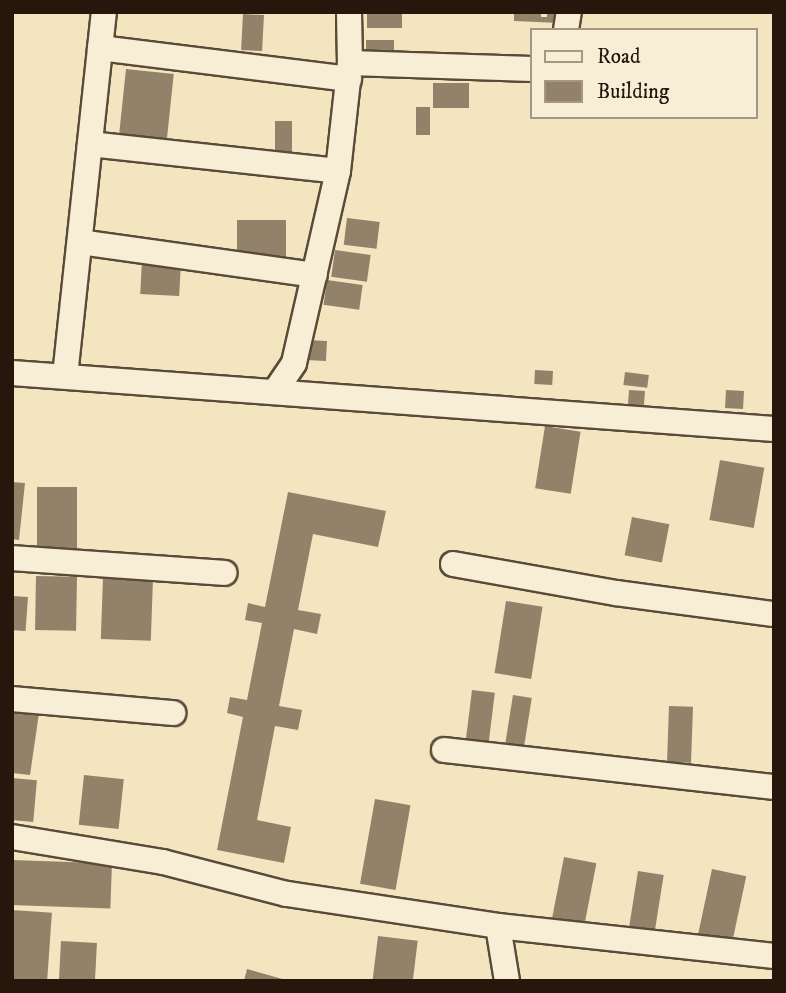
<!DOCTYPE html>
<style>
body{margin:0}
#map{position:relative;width:786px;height:993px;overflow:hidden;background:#f3e5bf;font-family:"IM FELL DW Pica",serif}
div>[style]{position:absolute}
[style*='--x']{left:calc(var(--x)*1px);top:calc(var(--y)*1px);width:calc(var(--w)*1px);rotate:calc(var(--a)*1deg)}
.building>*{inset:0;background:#918269;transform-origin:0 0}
.roads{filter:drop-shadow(2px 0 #5a4a39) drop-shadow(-2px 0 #5a4a39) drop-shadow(0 2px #5a4a39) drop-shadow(0 -2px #5a4a39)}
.minor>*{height:24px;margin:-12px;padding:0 12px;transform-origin:12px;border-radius:12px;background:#f7eed5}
span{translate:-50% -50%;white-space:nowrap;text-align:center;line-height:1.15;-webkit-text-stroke:7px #f7eed5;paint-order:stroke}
.frame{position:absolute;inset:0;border:14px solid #27160c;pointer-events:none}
.legend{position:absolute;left:530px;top:28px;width:228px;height:91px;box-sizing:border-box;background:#f7eed5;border:2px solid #a49885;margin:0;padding:9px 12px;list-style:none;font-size:21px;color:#27160c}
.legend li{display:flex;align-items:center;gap:14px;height:35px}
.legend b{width:35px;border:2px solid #a49885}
</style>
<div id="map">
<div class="building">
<i style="left:367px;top:12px;width:35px;height:16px"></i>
<i style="clip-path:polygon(514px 12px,541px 12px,541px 17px,547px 17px,547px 12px,561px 12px,560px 23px,514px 21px)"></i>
<i style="left:243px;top:14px;width:21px;height:36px;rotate:3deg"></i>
<i style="left:366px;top:40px;width:28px;height:18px"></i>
<i style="left:126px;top:69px;width:48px;height:71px;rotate:6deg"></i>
<i style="left:433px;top:83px;width:36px;height:25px"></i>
<i style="left:416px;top:107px;width:14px;height:28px"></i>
<i style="left:275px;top:121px;width:17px;height:38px"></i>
<i style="left:347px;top:218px;width:33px;height:27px;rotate:7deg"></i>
<i style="left:237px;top:220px;width:49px;height:42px"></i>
<i style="left:335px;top:250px;width:36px;height:27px;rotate:8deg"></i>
<i style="left:142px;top:260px;width:39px;height:34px;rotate:3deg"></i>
<i style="left:327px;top:280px;width:36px;height:25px;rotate:8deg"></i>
<i style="left:307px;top:340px;width:20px;height:20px;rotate:3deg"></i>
<i style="left:535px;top:370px;width:18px;height:14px;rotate:3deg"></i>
<i style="left:625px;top:372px;width:24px;height:13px;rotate:7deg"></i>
<i style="left:629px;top:390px;width:16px;height:21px;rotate:4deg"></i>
<i style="left:726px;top:390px;width:18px;height:18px;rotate:3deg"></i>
<i style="left:545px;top:426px;width:36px;height:63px;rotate:9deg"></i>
<i style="left:720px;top:460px;width:45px;height:61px;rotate:10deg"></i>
<i style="clip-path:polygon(12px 482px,25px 483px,19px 540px,12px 539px)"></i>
<i style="left:37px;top:487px;width:40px;height:61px"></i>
<i style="clip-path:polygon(288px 492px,386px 511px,378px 547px,313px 534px,298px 610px,321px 614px,317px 634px,294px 629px,279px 706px,302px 710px,298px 730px,275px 726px,257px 820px,291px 827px,284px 863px,217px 850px,243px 717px,227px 713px,230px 697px,247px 700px,262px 623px,245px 620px,248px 603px,265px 607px)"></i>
<i style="left:632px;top:517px;width:38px;height:39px;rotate:11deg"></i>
<i style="left:36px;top:576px;width:41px;height:54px;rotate:1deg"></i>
<i style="left:103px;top:577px;width:50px;height:62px;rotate:2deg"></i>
<i style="left:12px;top:596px;width:16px;height:34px;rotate:4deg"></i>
<i style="left:506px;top:601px;width:37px;height:73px;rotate:9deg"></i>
<i style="left:472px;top:690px;width:23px;height:54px;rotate:7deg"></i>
<i style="left:513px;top:695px;width:19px;height:53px;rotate:9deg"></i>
<i style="left:669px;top:706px;width:24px;height:56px;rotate:2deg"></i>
<i style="clip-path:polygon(12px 709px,39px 713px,30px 775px,12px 773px)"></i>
<i style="left:84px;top:775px;width:40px;height:50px;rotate:6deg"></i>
<i style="left:12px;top:778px;width:25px;height:42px;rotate:5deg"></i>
<i style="left:375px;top:799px;width:36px;height:86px;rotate:10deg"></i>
<i style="left:564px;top:857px;width:33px;height:64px;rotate:11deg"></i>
<i style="left:12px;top:860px;width:100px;height:45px;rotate:2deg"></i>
<i style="left:712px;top:869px;width:35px;height:69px;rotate:12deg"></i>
<i style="left:638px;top:871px;width:26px;height:61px;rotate:9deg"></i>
<i style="left:12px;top:910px;width:40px;height:71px;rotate:4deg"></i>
<i style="left:378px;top:936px;width:40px;height:45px;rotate:7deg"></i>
<i style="left:61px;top:941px;width:36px;height:40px;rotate:3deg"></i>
<i style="clip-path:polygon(247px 969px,286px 980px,286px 981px,244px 981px)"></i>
</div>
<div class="roads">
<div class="minor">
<i style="--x:349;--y:12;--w:51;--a:88.9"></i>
<i style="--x:350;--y:63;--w:182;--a:1.9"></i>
<i style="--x:566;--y:30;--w:18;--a:-81"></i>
<i style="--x:100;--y:48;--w:251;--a:7.1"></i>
<i style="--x:90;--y:144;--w:249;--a:6.2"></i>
<i style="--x:80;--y:242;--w:237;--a:8"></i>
<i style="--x:12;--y:373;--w:764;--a:4.2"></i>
<i style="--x:65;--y:376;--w:366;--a:-83.9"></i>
<i style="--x:276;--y:390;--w:32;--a:-56"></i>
<i style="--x:294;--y:363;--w:197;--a:-77.1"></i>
<i style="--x:338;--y:171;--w:109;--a:-83.7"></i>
<i style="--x:12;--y:558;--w:213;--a:4"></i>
<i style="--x:453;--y:564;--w:166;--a:10.1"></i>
<i style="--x:616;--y:593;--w:159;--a:7.6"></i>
<i style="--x:12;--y:699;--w:162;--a:5"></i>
<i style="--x:444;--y:750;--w:332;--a:6.4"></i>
<i style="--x:12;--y:837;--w:153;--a:9.4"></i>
<i style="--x:163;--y:862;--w:128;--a:14.5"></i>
<i style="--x:287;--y:894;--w:213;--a:8.6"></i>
<i style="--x:498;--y:926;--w:56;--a:80.7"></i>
<i style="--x:498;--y:926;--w:278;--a:6.2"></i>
</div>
</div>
<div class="frame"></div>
<ul class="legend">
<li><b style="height:9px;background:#f7eed5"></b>Road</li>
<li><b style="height:19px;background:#918269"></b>Building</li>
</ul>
</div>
